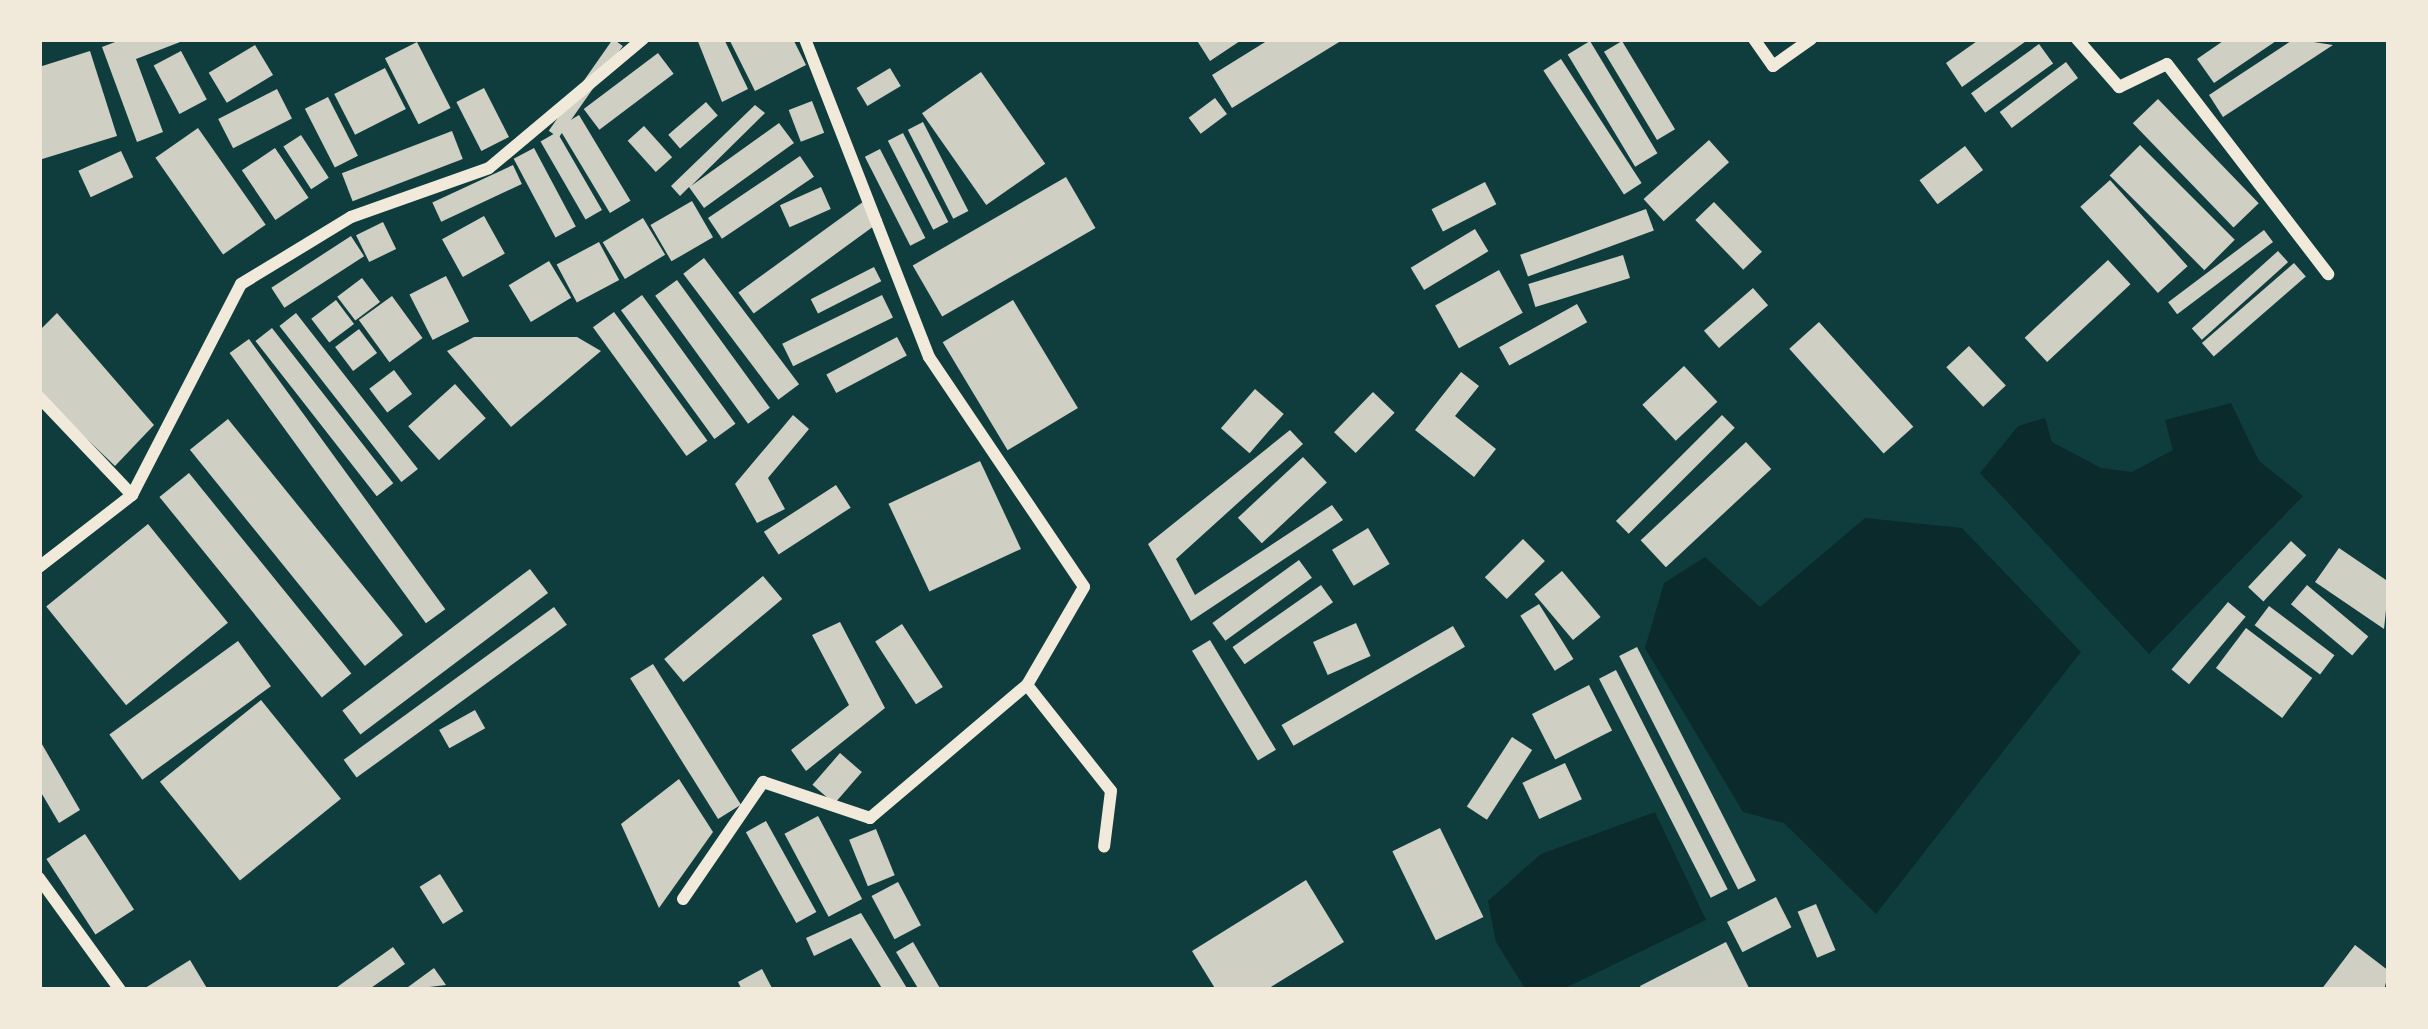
<!DOCTYPE html>
<style>
body{margin:0}
#map{position:relative;width:2428px;height:1029px;overflow:hidden;background:#0f3d3e;font-family:Figtree,sans-serif}
div>[style]{position:absolute}
[style*='--x']{left:calc(var(--x)*1px);top:calc(var(--y)*1px);width:calc(var(--w)*1px);rotate:calc(var(--a)*1deg)}
.water>*{inset:0;background:#0a2a2b}
.building>*{inset:0;background:#cfcfc3;transform-origin:0 0}
.minor>*{height:12px;margin:-6px;padding:0 6px;transform-origin:6px;border-radius:6px;background:#f1e9da}
span{translate:-50% -50%;white-space:nowrap;text-align:center;line-height:1.15;-webkit-text-stroke:10px #f1e9da;paint-order:stroke}
.frame{position:absolute;inset:0;border:42px solid #f1e9da;pointer-events:none}
</style>
<div id="map">
<div class="water">
<i style="clip-path:polygon(2231px 403px,2259px 461px,2303px 496px,2149px 654px,1980px 473px,2018px 426px,2045px 418px,2052px 442px,2101px 468px,2132px 472px,2173px 450px,2165px 420px)"></i>
<i style="clip-path:polygon(1865px 518px,1962px 528px,2081px 652px,1876px 914px,1784px 823px,1743px 812px,1645px 648px,1664px 583px,1705px 557px,1760px 607px)"></i>
<i style="clip-path:polygon(1655px 812px,1706px 920px,1561px 990px,1526px 990px,1496px 942px,1488px 901px,1541px 854px)"></i>
</div>
<div class="building">
<i style="clip-path:polygon(123px 39px,188px 39px,136px 59px,163px 132px,137px 142px,102px 47px)"></i>
<i style="left:613px;top:39px;width:12px;height:112px;rotate:35deg"></i>
<i style="clip-path:polygon(697px 39px,724px 39px,748px 89px,722px 102px)"></i>
<i style="clip-path:polygon(729px 39px,793px 39px,806px 65px,755px 91px)"></i>
<i style="clip-path:polygon(1196px 39px,1243px 39px,1210px 61px)"></i>
<i style="clip-path:polygon(1270px 39px,1344px 39px,1232px 108px,1212px 75px)"></i>
<i style="clip-path:polygon(1980px 39px,2029px 39px,1962px 87px,1946px 63px)"></i>
<i style="clip-path:polygon(2226px 39px,2279px 39px,2214px 83px,2197px 59px)"></i>
<i style="clip-path:polygon(2294px 39px,2333px 45px,2223px 117px,2209px 95px)"></i>
<i style="left:1590px;top:41px;width:131px;height:26px;rotate:59deg"></i>
<i style="left:1622px;top:41px;width:103px;height:21px;rotate:59deg"></i>
<i style="left:417px;top:42px;width:74px;height:36px;rotate:63deg"></i>
<i style="left:2039px;top:44px;width:24px;height:84px;rotate:54deg"></i>
<i style="left:255px;top:45px;width:35px;height:54px;rotate:59deg"></i>
<i style="clip-path:polygon(90px 51px,117px 136px,39px 160px,39px 67px)"></i>
<i style="left:181px;top:51px;width:55px;height:31px;rotate:62deg"></i>
<i style="left:658px;top:53px;width:26px;height:93px;rotate:53deg"></i>
<i style="left:1561px;top:59px;width:148px;height:21px;rotate:57deg"></i>
<i style="left:2066px;top:62px;width:20px;height:83px;rotate:53deg"></i>
<i style="left:385px;top:68px;width:46px;height:57px;rotate:63deg"></i>
<i style="left:890px;top:68px;width:21px;height:39px;rotate:59deg"></i>
<i style="left:981px;top:72px;width:112px;height:72px;rotate:55deg"></i>
<i style="left:484px;top:88px;width:55px;height:31px;rotate:63deg"></i>
<i style="left:277px;top:89px;width:33px;height:66px;rotate:63deg"></i>
<i style="left:328px;top:97px;width:66px;height:26px;rotate:63deg"></i>
<i style="left:1215px;top:98px;width:20px;height:33px;rotate:53deg"></i>
<i style="left:2158px;top:99px;width:145px;height:35px;rotate:46deg"></i>
<i style="left:812px;top:101px;width:34px;height:25px;rotate:69deg"></i>
<i style="left:706px;top:102px;width:18px;height:50px;rotate:49deg"></i>
<i style="clip-path:polygon(755px 105px,765px 113px,691px 186px,779px 123px,794px 143px,704px 208px,689px 187px,680px 196px,671px 186px)"></i>
<i style="left:579px;top:115px;width:100px;height:24px;rotate:59deg"></i>
<i style="left:923px;top:122px;width:100px;height:17px;rotate:63deg"></i>
<i style="left:644px;top:126px;width:42px;height:22px;rotate:48deg"></i>
<i style="left:198px;top:128px;width:118px;height:52px;rotate:55deg"></i>
<i style="left:452px;top:131px;width:30px;height:118px;rotate:69deg"></i>
<i style="left:557px;top:132px;width:90px;height:19px;rotate:60deg"></i>
<i style="left:903px;top:133px;width:100px;height:17px;rotate:63deg"></i>
<i style="left:301px;top:135px;width:51px;height:21px;rotate:57deg"></i>
<i style="left:1709px;top:140px;width:30px;height:88px;rotate:48deg"></i>
<i style="left:2140px;top:145px;width:134px;height:43px;rotate:45deg"></i>
<i style="left:1965px;top:146px;width:30px;height:57px;rotate:53deg"></i>
<i style="left:275px;top:148px;width:60px;height:40px;rotate:56deg"></i>
<i style="left:534px;top:148px;width:89px;height:23px;rotate:62deg"></i>
<i style="left:880px;top:149px;width:100px;height:17px;rotate:63deg"></i>
<i style="left:121px;top:151px;width:29px;height:47px;rotate:65deg"></i>
<i style="left:800px;top:156px;width:25px;height:111px;rotate:56deg"></i>
<i style="left:513px;top:165px;width:21px;height:89px;rotate:65deg"></i>
<i style="left:1066px;top:177px;width:59px;height:177px;rotate:60deg"></i>
<i style="left:2110px;top:180px;width:116px;height:40px;rotate:48deg"></i>
<i style="left:1485px;top:182px;width:25px;height:60px;rotate:63deg"></i>
<i style="left:821px;top:187px;width:24px;height:45px;rotate:66deg"></i>
<i style="left:867px;top:199px;width:26px;height:159px;rotate:54deg"></i>
<i style="left:692px;top:201px;width:42px;height:48px;rotate:60deg"></i>
<i style="left:1714px;top:202px;width:69px;height:26px;rotate:46deg"></i>
<i style="left:1646px;top:209px;width:23px;height:134px;rotate:70deg"></i>
<i style="left:484px;top:216px;width:43px;height:48px;rotate:61deg"></i>
<i style="left:643px;top:218px;width:43px;height:47px;rotate:59deg"></i>
<i style="left:383px;top:222px;width:30px;height:30px;rotate:64deg"></i>
<i style="left:1475px;top:229px;width:26px;height:75px;rotate:59deg"></i>
<i style="left:2264px;top:230px;width:15px;height:120px;rotate:53deg"></i>
<i style="left:351px;top:236px;width:24px;height:95px;rotate:57deg"></i>
<i style="left:599px;top:242px;width:43px;height:48px;rotate:62deg"></i>
<i style="left:2278px;top:251px;width:15px;height:116px;rotate:48deg"></i>
<i style="left:1623px;top:255px;width:24px;height:99px;rotate:73deg"></i>
<i style="left:704px;top:258px;width:158px;height:26px;rotate:53deg"></i>
<i style="left:2108px;top:260px;width:33px;height:114px;rotate:47deg"></i>
<i style="left:549px;top:261px;width:43px;height:47px;rotate:59deg"></i>
<i style="left:2294px;top:263px;width:18px;height:122px;rotate:49deg"></i>
<i style="left:874px;top:267px;width:16px;height:71px;rotate:63deg"></i>
<i style="left:1499px;top:270px;width:49px;height:73px;rotate:61deg"></i>
<i style="left:446px;top:276px;width:51px;height:41px;rotate:63deg"></i>
<i style="left:362px;top:278px;width:30px;height:31px;rotate:53deg"></i>
<i style="left:677px;top:280px;width:158px;height:27px;rotate:54deg"></i>
<i style="left:1753px;top:288px;width:23px;height:65px;rotate:49deg"></i>
<i style="left:642px;top:295px;width:159px;height:26px;rotate:54deg"></i>
<i style="left:882px;top:295px;width:25px;height:111px;rotate:64deg"></i>
<i style="left:392px;top:296px;width:52px;height:41px;rotate:54deg"></i>
<i style="left:336px;top:300px;width:30px;height:31px;rotate:53deg"></i>
<i style="left:1013px;top:300px;width:126px;height:82px;rotate:59deg"></i>
<i style="left:1577px;top:304px;width:21px;height:89px;rotate:61deg"></i>
<i style="left:614px;top:312px;width:159px;height:26px;rotate:54deg"></i>
<i style="clip-path:polygon(57px 313px,154px 425px,115px 466px,39px 393px,39px 331px)"></i>
<i style="left:296px;top:313px;width:198px;height:21px;rotate:52deg"></i>
<i style="left:1819px;top:322px;width:141px;height:40px;rotate:48deg"></i>
<i style="left:272px;top:328px;width:197px;height:21px;rotate:52deg"></i>
<i style="left:359px;top:329px;width:30px;height:30px;rotate:53deg"></i>
<i style="clip-path:polygon(474px 337px,577px 337px,601px 351px,511px 427px,447px 351px)"></i>
<i style="left:897px;top:337px;width:21px;height:80px;rotate:62deg"></i>
<i style="left:249px;top:339px;width:334px;height:24px;rotate:54deg"></i>
<i style="left:1969px;top:346px;width:54px;height:31px;rotate:47deg"></i>
<i style="left:1684px;top:366px;width:49px;height:57px;rotate:47deg"></i>
<i style="left:394px;top:370px;width:30px;height:31px;rotate:53deg"></i>
<i style="clip-path:polygon(1461px 372px,1479px 386px,1455px 416px,1496px 449px,1474px 477px,1415px 430px)"></i>
<i style="left:455px;top:384px;width:46px;height:63px;rotate:48deg"></i>
<i style="left:1255px;top:389px;width:38px;height:52px;rotate:41deg"></i>
<i style="left:1373px;top:392px;width:30px;height:56px;rotate:44deg"></i>
<i style="clip-path:polygon(793px 415px,809px 429px,768px 478px,785px 509px,757px 523px,735px 484px)"></i>
<i style="left:1722px;top:415px;width:18px;height:150px;rotate:45deg"></i>
<i style="left:228px;top:419px;width:278px;height:49px;rotate:51deg"></i>
<i style="clip-path:polygon(1290px 430px,1303px 444px,1176px 559px,1195px 595px,1332px 505px,1343px 520px,1191px 621px,1148px 544px)"></i>
<i style="left:1746px;top:442px;width:37px;height:144px;rotate:47deg"></i>
<i style="left:1303px;top:457px;width:35px;height:89px;rotate:47deg"></i>
<i style="left:980px;top:461px;width:97px;height:101px;rotate:65deg"></i>
<i style="left:189px;top:473px;width:258px;height:38px;rotate:51deg"></i>
<i style="left:836px;top:485px;width:27px;height:86px;rotate:57deg"></i>
<i style="left:148px;top:524px;width:127px;height:131px;rotate:51deg"></i>
<i style="left:1368px;top:528px;width:42px;height:42px;rotate:59deg"></i>
<i style="left:1523px;top:539px;width:31px;height:54px;rotate:45deg"></i>
<i style="left:2291px;top:541px;width:21px;height:63px;rotate:43deg"></i>
<i style="clip-path:polygon(2339px 548px,2389px 582px,2384px 629px,2315px 582px)"></i>
<i style="left:1299px;top:560px;width:22px;height:107px;rotate:54deg"></i>
<i style="left:530px;top:569px;width:30px;height:235px;rotate:53deg"></i>
<i style="left:1562px;top:571px;width:60px;height:36px;rotate:50deg"></i>
<i style="left:763px;top:576px;width:30px;height:129px;rotate:50deg"></i>
<i style="left:1321px;top:585px;width:21px;height:108px;rotate:55deg"></i>
<i style="left:2307px;top:585px;width:80px;height:25px;rotate:40deg"></i>
<i style="left:2228px;top:602px;width:23px;height:88px;rotate:40deg"></i>
<i style="left:1539px;top:604px;width:65px;height:22px;rotate:58deg"></i>
<i style="left:2269px;top:606px;width:82px;height:24px;rotate:37deg"></i>
<i style="left:554px;top:607px;width:22px;height:260px;rotate:54deg"></i>
<i style="clip-path:polygon(840px 622px,885px 708px,806px 771px,791px 750px,849px 705px,812px 635px)"></i>
<i style="left:1356px;top:623px;width:36px;height:47px;rotate:66deg"></i>
<i style="left:902px;top:624px;width:75px;height:32px;rotate:57deg"></i>
<i style="left:1453px;top:626px;width:24px;height:198px;rotate:60deg"></i>
<i style="left:2246px;top:628px;width:83px;height:50px;rotate:37deg"></i>
<i style="left:1210px;top:640px;width:128px;height:21px;rotate:59deg"></i>
<i style="left:238px;top:641px;width:56px;height:159px;rotate:54deg"></i>
<i style="left:1637px;top:647px;width:262px;height:20px;rotate:63deg"></i>
<i style="left:653px;top:664px;width:166px;height:27px;rotate:58deg"></i>
<i style="left:1616px;top:670px;width:246px;height:19px;rotate:63deg"></i>
<i style="left:1589px;top:685px;width:51px;height:64px;rotate:63deg"></i>
<i style="left:261px;top:700px;width:127px;height:130px;rotate:51deg"></i>
<i style="left:475px;top:710px;width:21px;height:41px;rotate:61deg"></i>
<i style="left:1512px;top:737px;width:24px;height:83px;rotate:33deg"></i>
<i style="clip-path:polygon(39px 739px,80px 810px,59px 823px,39px 789px)"></i>
<i style="left:840px;top:753px;width:29px;height:42px;rotate:41deg"></i>
<i style="left:1565px;top:763px;width:40px;height:47px;rotate:65deg"></i>
<i style="clip-path:polygon(679px 779px,713px 832px,659px 908px,621px 824px)"></i>
<i style="left:818px;top:816px;width:94px;height:38px;rotate:62deg"></i>
<i style="left:766px;top:821px;width:104px;height:23px;rotate:61deg"></i>
<i style="left:1440px;top:828px;width:99px;height:53px;rotate:64deg"></i>
<i style="left:876px;top:829px;width:50px;height:29px;rotate:68deg"></i>
<i style="left:85px;top:834px;width:90px;height:46px;rotate:57deg"></i>
<i style="left:440px;top:874px;width:44px;height:24px;rotate:58deg"></i>
<i style="clip-path:polygon(1306px 880px,1344px 942px,1266px 990px,1216px 990px,1192px 951px)"></i>
<i style="left:898px;top:882px;width:49px;height:30px;rotate:62deg"></i>
<i style="left:1776px;top:897px;width:34px;height:55px;rotate:63deg"></i>
<i style="left:1816px;top:904px;width:50px;height:20px;rotate:67deg"></i>
<i style="clip-path:polygon(861px 913px,908px 990px,883px 990px,851px 938px,814px 956px,806px 938px)"></i>
<i style="clip-path:polygon(913px 942px,941px 990px,919px 990px,896px 952px)"></i>
<i style="clip-path:polygon(1726px 942px,1750px 990px,1642px 990px,1640px 986px)"></i>
<i style="clip-path:polygon(2355px 945px,2389px 971px,2384px 990px,2321px 990px)"></i>
<i style="clip-path:polygon(393px 947px,405px 964px,368px 990px,333px 990px)"></i>
<i style="clip-path:polygon(190px 960px,208px 990px,142px 990px)"></i>
<i style="clip-path:polygon(434px 968px,446px 985px,404px 990px)"></i>
<i style="clip-path:polygon(762px 969px,773px 990px,742px 990px,738px 982px)"></i>
</div>
<div class="minor">
<i style="--x:805;--y:39;--w:341;--a:68.7"></i>
<i style="--x:929;--y:357;--w:277;--a:56"></i>
<i style="--x:1084;--y:587;--w:113;--a:120.2"></i>
<i style="--x:1027;--y:685;--w:135;--a:51.6"></i>
<i style="--x:1111;--y:791;--w:56;--a:97.1"></i>
<i style="--x:1754;--y:39;--w:33;--a:55"></i>
<i style="--x:1773;--y:66;--w:47;--a:-35.4"></i>
<i style="--x:2077;--y:39;--w:64;--a:48.8"></i>
<i style="--x:2119;--y:87;--w:53;--a:-25.6"></i>
<i style="--x:2167;--y:64;--w:265;--a:52.5"></i>
<i style="--x:39;--y:397;--w:135;--a:46.5"></i>
<i style="--x:39;--y:567;--w:118;--a:-37.7"></i>
<i style="--x:132;--y:495;--w:237;--a:-62.7"></i>
<i style="--x:241;--y:284;--w:129;--a:-31.3"></i>
<i style="--x:351;--y:217;--w:146;--a:-19.5"></i>
<i style="--x:489;--y:168;--w:201;--a:-40"></i>
<i style="--x:39;--y:878;--w:138;--a:54.1"></i>
<i style="--x:683;--y:899;--w:142;--a:-55.6"></i>
<i style="--x:763;--y:782;--w:113;--a:18.6"></i>
<i style="--x:870;--y:818;--w:206;--a:-40.3"></i>
</div>
<div class="frame"></div>
</div>
